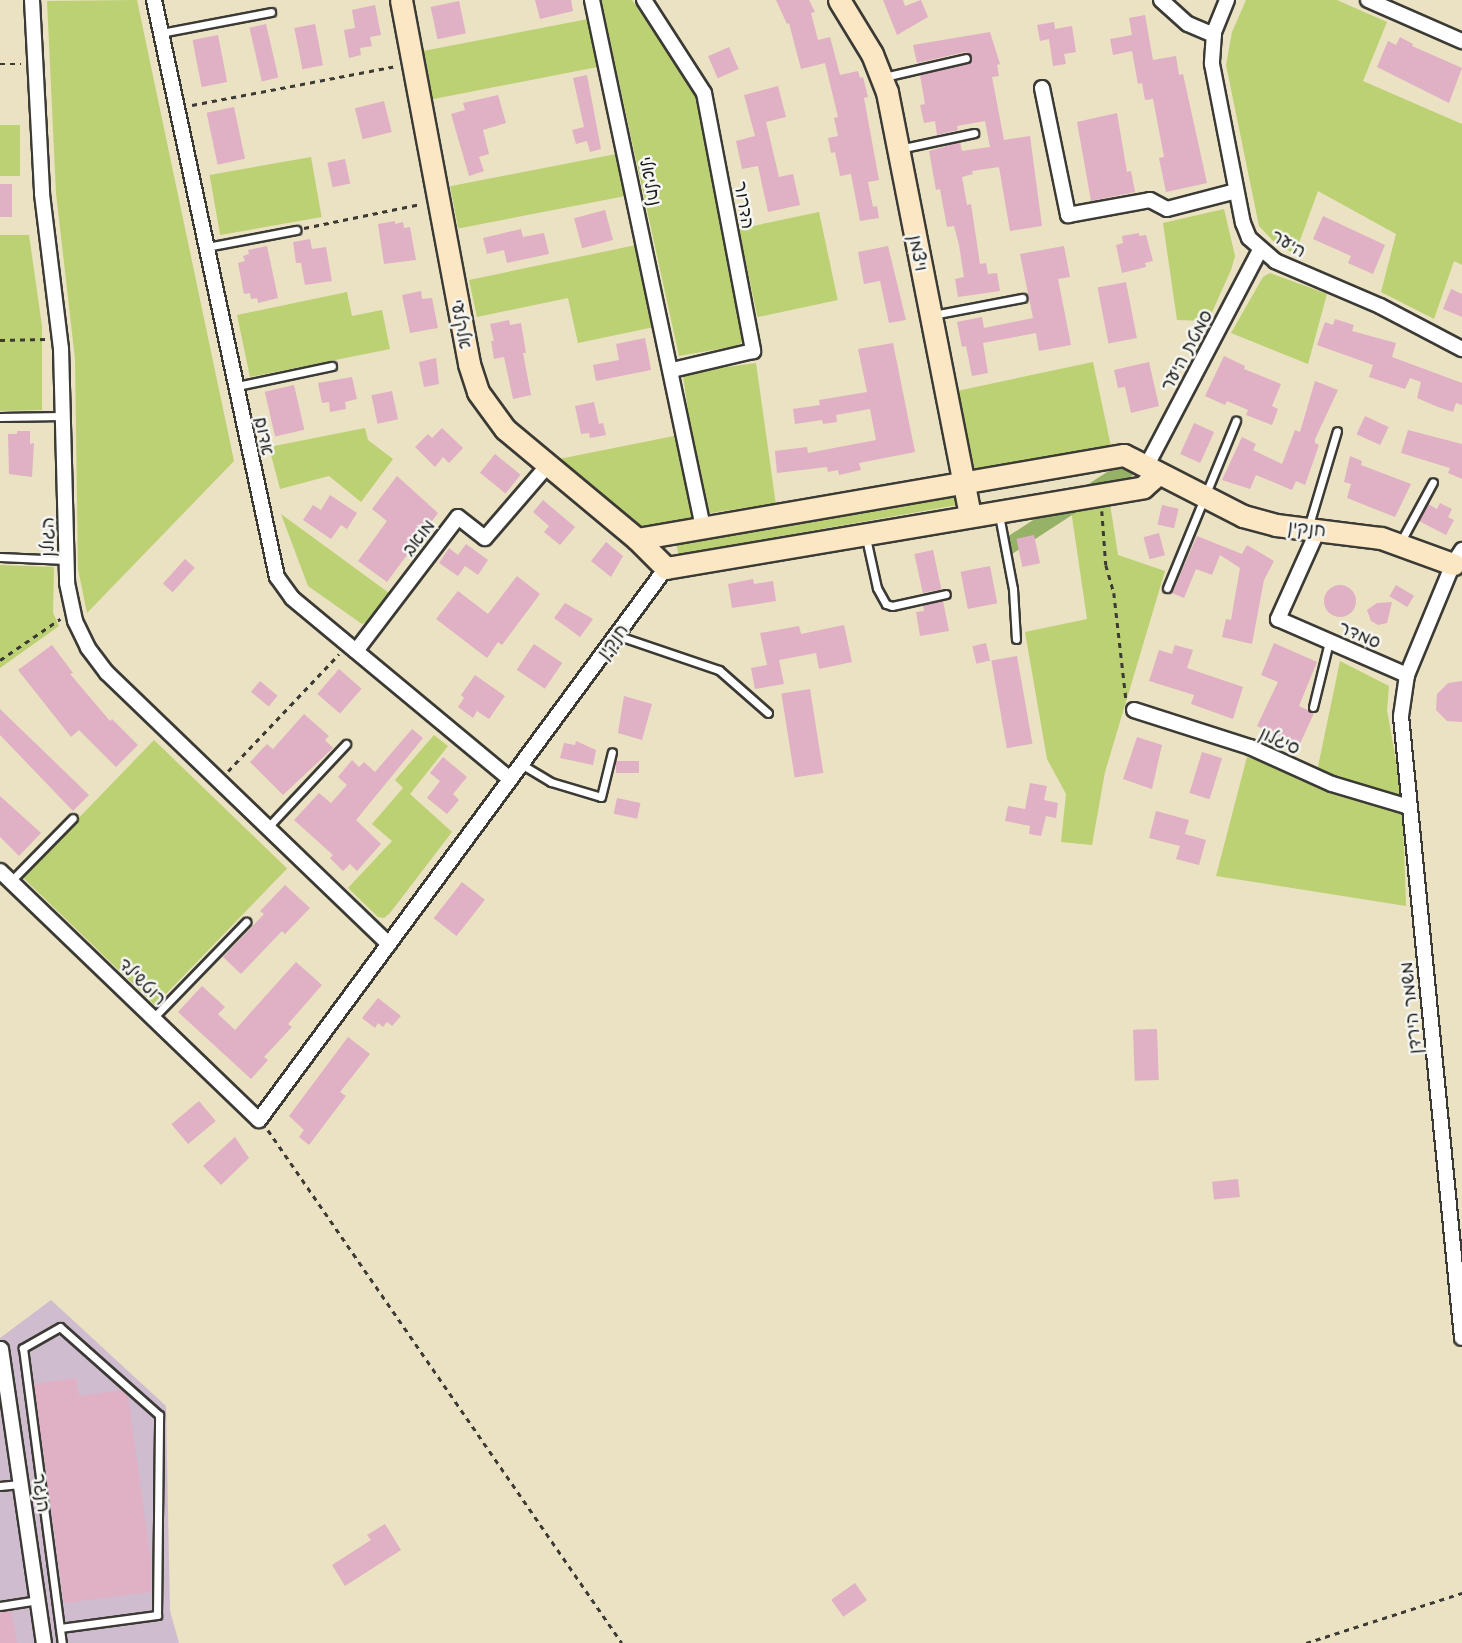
<!DOCTYPE html>
<meta charset="utf-8">
<style>
body{margin:0}
#map{position:relative;width:1462px;height:1643px;overflow:hidden;background:#eae2c2;font-family:Mali,"Playpen Sans Hebrew",sans-serif}
div>[style]{position:absolute}
[style*='--x']{left:calc(var(--x)*1px);top:calc(var(--y)*1px);width:calc(var(--w)*1px);rotate:calc(var(--a)*1deg)}
.industrial>*{inset:0;background:#cfbdcf}
.green>*{inset:0;background:#bcd074;transform-origin:0 0}
.forest>*{inset:0;background:#95b266;transform-origin:0 0}
.building>*{inset:0;background:#e0b0c5;transform-origin:0 0}
.round{border-radius:50%}
.path>*{height:2.5px;margin-top:-1.25px;transform-origin:0;background:repeating-linear-gradient(90deg,#3b3a35 0 5px,transparent 0 10px)}
.roads{filter:drop-shadow(2px 0 #3b3a35) drop-shadow(-2px 0 #3b3a35) drop-shadow(0 2px #3b3a35) drop-shadow(0 -2px #3b3a35)}
.lane>*{height:7px;margin:-3.5px;padding:0 3.5px;transform-origin:3.5px;border-radius:3.5px;background:#fff}
.street>*{height:14px;margin:-7px;padding:0 7px;transform-origin:7px;border-radius:7px;background:#fff}
.secondary>*{height:21px;margin:-10.5px;padding:0 10.5px;transform-origin:10.5px;border-radius:10.5px;background:#fbe7c3}
span{translate:-50% -50%;white-space:nowrap;text-align:center;line-height:1.15;-webkit-text-stroke:5px #f6f6f2;paint-order:stroke}
.street-label{font-size:18px;color:#1c1c1c}
</style>
<div id="map">
<div class="industrial">
<i style="clip-path:polygon(51px 1300px,166px 1406px,170px 1611px,179px 1643px,0 1643px,0 1338px)"></i>
</div>
<div class="green">
<i style="clip-path:polygon(137px 0,234px 461px,87px 613px,78px 569px,75px 359px,56px 193px,47px 1px)"></i>
<i style="clip-path:polygon(601px 0,632px 0,696px 95px,743px 342px,736px 346px,679px 356px)"></i>
<i style="clip-path:polygon(1246px 0,1337px 0,1387px 22px,1363px 81px,1462px 124px,1462px 265px,1454px 261px,1434px 319px,1381px 292px,1396px 234px,1318px 191px,1295px 254px,1276px 244px,1259px 226px,1226px 65px,1232px 32px)"></i>
<i style="left:588px;top:19px;width:49px;height:168px;rotate:79deg"></i>
<i style="left:0;top:125px;width:20px;height:51px"></i>
<i style="left:616px;top:154px;width:43px;height:169px;rotate:79deg"></i>
<i style="left:311px;top:157px;width:61px;height:103px;rotate:80deg"></i>
<i style="clip-path:polygon(1224px 209px,1235px 256px,1231px 270px,1208px 321px,1177px 320px,1163px 223px)"></i>
<i style="left:819px;top:212px;width:90px;height:82px;rotate:78deg"></i>
<i style="clip-path:polygon(0 235px,29px 235px,42px 326px,42px 410px,0 411px)"></i>
<i style="clip-path:polygon(636px 245px,654px 327px,578px 343px,568px 298px,477px 317px,469px 280px)"></i>
<i style="clip-path:polygon(1270px 273px,1327px 294px,1308px 364px,1231px 333px,1263px 277px)"></i>
<i style="clip-path:polygon(347px 292px,352px 316px,382px 310px,390px 349px,250px 377px,237px 315px)"></i>
<i style="left:1093px;top:362px;width:85px;height:139px;rotate:78deg"></i>
<i style="left:756px;top:363px;width:142px;height:74px;rotate:82deg"></i>
<i style="clip-path:polygon(365px 428px,368px 440px,393px 459px,361px 502px,329px 476px,280px 489px,269px 447px)"></i>
<i style="clip-path:polygon(674px 436px,696px 523px,643px 531px,559px 459px)"></i>
<i style="left:956px;top:488px;width:17px;height:285px;rotate:80deg"></i>
<i style="clip-path:polygon(1110px 504px,1118px 555px,1165px 571px,1105px 772px,1092px 845px,1061px 842px,1066px 794px,1047px 759px,1025px 632px,1087px 619px,1071px 510px)"></i>
<i style="clip-path:polygon(281px 514px,389px 593px,368px 621px,362px 624px,308px 586px)"></i>
<i style="clip-path:polygon(0 565px,54px 567px,53px 613px,59px 626px,0 668px)"></i>
<i style="clip-path:polygon(1340px 661px,1389px 686px,1387px 710px,1402px 795px,1406px 906px,1216px 876px,1247px 757px,1315px 781px)"></i>
<i style="clip-path:polygon(434px 735px,448px 746px,410px 794px,452px 832px,390px 913px,384px 918px,378px 917px,348px 888px,392px 841px,372px 824px,403px 788px,395px 780px)"></i>
<i style="left:154px;top:740px;width:185px;height:190px;rotate:44deg"></i>
</div>
<div class="forest">
<i style="left:1124px;top:461px;width:17px;height:144px;rotate:57deg"></i>
</div>
<div class="building">
<i style="clip-path:polygon(535px 0,571px 0,573px 11px,540px 19px)"></i>
<i style="clip-path:polygon(776px 0,809px 0,815px 12px,811px 13px,818px 40px,830px 37px,840px 75px,858px 71px,860px 78px,863px 77px,868px 97px,864px 98px,879px 180px,868px 182px,873px 207px,877px 206px,879px 218px,860px 221px,851px 174px,840px 176px,835px 152px,831px 153px,828px 138px,838px 136px,834px 118px,838px 117px,825px 63px,801px 69px,789px 23px,787px 24px)"></i>
<i style="clip-path:polygon(883px 0,903px 0,905px 6px,921px 0,928px 17px,897px 35px)"></i>
<i style="left:459px;top:1px;width:33px;height:29px;rotate:78deg"></i>
<i style="clip-path:polygon(375px 5px,381px 35px,370px 37px,372px 46px,360px 48px,361px 55px,349px 58px,344px 30px,355px 28px,352px 10px)"></i>
<i style="clip-path:polygon(1145px 15px,1153px 60px,1176px 56px,1179px 75px,1183px 74px,1207px 183px,1166px 192px,1159px 158px,1164px 157px,1153px 99px,1145px 100px,1142px 83px,1138px 84px,1132px 51px,1113px 55px,1110px 39px,1132px 35px,1129px 18px)"></i>
<i style="clip-path:polygon(1054px 22px,1055px 29px,1072px 26px,1076px 52px,1064px 54px,1066px 64px,1053px 66px,1049px 39px,1040px 41px,1037px 25px)"></i>
<i style="left:266px;top:24px;width:55px;height:17px;rotate:77deg"></i>
<i style="left:315px;top:24px;width:42px;height:21px;rotate:79deg"></i>
<i style="clip-path:polygon(990px 32px,1000px 64px,997px 65px,999px 76px,992px 77px,1004px 140px,1030px 136px,1042px 226px,1010px 231px,999px 167px,972px 171px,973px 174px,962px 177px,967px 205px,971px 204px,980px 264px,986px 263px,988px 274px,997px 273px,1000px 291px,958px 297px,955px 279px,964px 277px,959px 245px,954px 226px,947px 227px,940px 189px,936px 190px,929px 151px,960px 142px,962px 151px,990px 147px,985px 121px,957px 126px,958px 130px,937px 135px,935px 121px,924px 123px,920px 105px,925px 104px,920px 75px,967px 64px,972px 57px,965px 52px,917px 63px,913px 45px)"></i>
<i style="left:218px;top:35px;width:48px;height:26px;rotate:79deg"></i>
<i style="clip-path:polygon(1400px 37px,1413px 44px,1412px 46px,1462px 68px,1449px 103px,1377px 67px,1388px 41px,1396px 45px)"></i>
<i style="left:729px;top:47px;width:24px;height:23px;rotate:66deg"></i>
<i style="clip-path:polygon(587px 75px,601px 149px,590px 152px,587px 141px,576px 144px,572px 130px,584px 127px,573px 78px)"></i>
<i style="clip-path:polygon(778px 86px,786px 117px,766px 122px,779px 177px,793px 174px,800px 205px,768px 212px,758px 166px,742px 169px,736px 141px,755px 136px,744px 95px)"></i>
<i style="clip-path:polygon(498px 95px,506px 123px,483px 130px,489px 154px,479px 157px,484px 171px,469px 176px,451px 114px,465px 110px,463px 103px)"></i>
<i style="left:384px;top:101px;width:32px;height:30px;rotate:76deg"></i>
<i style="left:234px;top:107px;width:53px;height:28px;rotate:78deg"></i>
<i style="clip-path:polygon(1117px 113px,1127px 172px,1131px 171px,1135px 192px,1091px 201px,1077px 122px)"></i>
<i style="left:345px;top:159px;width:25px;height:18px;rotate:78deg"></i>
<i style="left:0;top:184px;width:12px;height:33px"></i>
<i style="left:605px;top:210px;width:31px;height:32px;rotate:75deg"></i>
<i style="clip-path:polygon(1323px 216px,1385px 245px,1373px 274px,1348px 263px,1351px 256px,1313px 239px)"></i>
<i style="clip-path:polygon(395px 221px,395px 224px,403px 222px,404px 228px,410px 227px,416px 260px,384px 264px,378px 224px)"></i>
<i style="clip-path:polygon(521px 229px,523px 237px,544px 233px,549px 254px,507px 263px,504px 250px,487px 254px,483px 238px)"></i>
<i style="clip-path:polygon(1139px 233px,1139px 236px,1146px 235px,1153px 261px,1145px 263px,1146px 267px,1122px 273px,1116px 245px,1123px 243px,1122px 236px)"></i>
<i style="clip-path:polygon(310px 239px,312px 249px,326px 247px,332px 281px,305px 285px,301px 263px,296px 263px,293px 242px)"></i>
<i style="clip-path:polygon(267px 246px,278px 298px,258px 303px,257px 298px,251px 299px,250px 293px,244px 294px,238px 263px,245px 261px,243px 256px,249px 254px,248px 250px)"></i>
<i style="clip-path:polygon(888px 246px,906px 320px,889px 323px,880px 281px,864px 284px,858px 252px)"></i>
<i style="clip-path:polygon(1064px 246px,1070px 277px,1058px 279px,1071px 345px,1039px 351px,1036px 333px,983px 343px,988px 373px,972px 376px,966px 346px,962px 347px,957px 322px,982px 317px,984px 328px,1033px 318px,1020px 254px)"></i>
<i style="left:1126px;top:282px;width:57px;height:29px;rotate:79deg"></i>
<i style="clip-path:polygon(1451px 289px,1462px 294px,1462px 317px,1443px 309px)"></i>
<i style="clip-path:polygon(421px 291px,422px 299px,432px 298px,438px 328px,410px 333px,402px 295px)"></i>
<i style="clip-path:polygon(1335px 319px,1354px 325px,1352px 331px,1396px 343px,1392px 357px,1462px 383px,1462px 405px,1456px 403px,1453px 412px,1438px 407px,1417px 398px,1421px 382px,1410px 378px,1405px 389px,1369px 377px,1373px 365px,1317px 345px,1325px 322px,1333px 325px)"></i>
<i style="clip-path:polygon(509px 320px,510px 325px,521px 323px,526px 353px,523px 353px,531px 395px,513px 399px,504px 357px,494px 359px,491px 341px,494px 341px,490px 324px)"></i>
<i style="clip-path:polygon(645px 338px,651px 370px,596px 381px,593px 365px,619px 360px,616px 344px)"></i>
<i style="clip-path:polygon(893px 343px,915px 452px,859px 463px,861px 470px,839px 475px,838px 470px,828px 472px,827px 467px,777px 473px,775px 451px,807px 447px,808px 453px,876px 440px,870px 409px,836px 415px,837px 422px,823px 424px,822px 420px,795px 424px,793px 409px,820px 405px,819px 400px,867px 392px,858px 349px)"></i>
<i style="clip-path:polygon(1224px 356px,1245px 366px,1244px 369px,1281px 384px,1272px 406px,1278px 409px,1272px 425px,1246px 415px,1248px 410px,1227px 401px,1225px 405px,1205px 396px)"></i>
<i style="clip-path:polygon(436px 358px,439px 384px,424px 387px,419px 362px)"></i>
<i style="clip-path:polygon(1149px 362px,1159px 406px,1131px 413px,1125px 387px,1118px 388px,1114px 370px)"></i>
<i style="clip-path:polygon(352px 377px,357px 399px,345px 402px,346px 409px,330px 412px,329px 402px,322px 403px,318px 383px)"></i>
<i style="clip-path:polygon(1315px 381px,1338px 390px,1315px 439px,1315px 443px,1319px 445px,1305px 485px,1296px 481px,1292px 490px,1256px 475px,1250px 489px,1222px 480px,1242px 437px,1256px 444px,1253px 450px,1282px 464px,1295px 430px,1300px 432px)"></i>
<i style="left:294px;top:385px;width:46px;height:30px;rotate:77deg"></i>
<i style="left:392px;top:391px;width:29px;height:21px;rotate:78deg"></i>
<i style="clip-path:polygon(594px 402px,599px 424px,603px 423px,606px 435px,590px 438px,589px 433px,581px 434px,575px 406px)"></i>
<i style="left:1365px;top:416px;width:26px;height:20px;rotate:25deg"></i>
<i style="left:1194px;top:423px;width:22px;height:34px;rotate:24deg"></i>
<i style="clip-path:polygon(442px 428px,463px 448px,449px 463px,443px 457px,435px 467px,415px 447px,428px 434px,432px 438px)"></i>
<i style="clip-path:polygon(1408px 430px,1462px 444px,1462px 479px,1448px 473px,1450px 468px,1401px 453px)"></i>
<i style="clip-path:polygon(17px 431px,30px 431px,30px 444px,34px 443px,32px 477px,9px 474px,8px 434px,17px 434px)"></i>
<i style="left:495px;top:454px;width:33px;height:24px;rotate:39deg"></i>
<i style="clip-path:polygon(1350px 456px,1362px 461px,1361px 465px,1411px 484px,1395px 517px,1347px 498px,1351px 484px,1344px 482px)"></i>
<i style="clip-path:polygon(397px 476px,438px 513px,387px 582px,358px 561px,387px 521px,372px 509px)"></i>
<i style="clip-path:polygon(330px 495px,357px 513px,347px 529px,341px 525px,331px 539px,303px 520px,313px 505px,321px 510px)"></i>
<i style="clip-path:polygon(543px 500px,575px 527px,560px 545px,544px 532px,549px 526px,533px 512px)"></i>
<i style="clip-path:polygon(1440px 503px,1452px 509px,1448px 517px,1454px 520px,1446px 535px,1419px 521px,1428px 504px,1437px 509px)"></i>
<i style="left:1162px;top:505px;width:17px;height:20px;rotate:13deg"></i>
<i style="left:1159px;top:533px;width:23px;height:16px;rotate:75deg"></i>
<i style="left:1034px;top:535px;width:29px;height:18px;rotate:78deg"></i>
<i style="clip-path:polygon(1197px 536px,1242px 554px,1247px 545px,1274px 561px,1264px 580px,1252px 644px,1222px 637px,1226px 619px,1231px 620px,1240px 568px,1220px 555px,1212px 575px,1196px 569px,1184px 598px,1172px 593px)"></i>
<i style="clip-path:polygon(606px 542px,623px 556px,611px 577px,591px 561px)"></i>
<i style="clip-path:polygon(466px 544px,488px 560px,478px 575px,465px 566px,458px 576px,439px 563px,449px 548px,458px 555px)"></i>
<i style="left:933px;top:550px;width:40px;height:19px;rotate:78deg"></i>
<i style="left:185px;top:559px;width:13px;height:33px;rotate:42deg"></i>
<i style="left:990px;top:566px;width:38px;height:30px;rotate:79deg"></i>
<i style="clip-path:polygon(517px 576px,540px 594px,502px 645px,498px 642px,487px 658px,436px 619px,458px 591px,488px 614px)"></i>
<i style="clip-path:polygon(753px 579px,754px 584px,773px 581px,776px 601px,732px 608px,728px 584px)"></i>
<i style="left:1396px;top:585px;width:21px;height:13px;rotate:31deg"></i>
<i class="round" style="left:1324px;top:585px;width:32px;height:32px"></i>
<i style="clip-path:polygon(943px 601px,949px 631px,920px 636px,916px 612px,924px 611px,923px 605px)"></i>
<i style="clip-path:polygon(1392px 602px,1387px 623px,1378px 625px,1371px 621px,1367px 610px,1377px 603px)"></i>
<i style="clip-path:polygon(565px 603px,593px 619px,580px 637px,554px 618px)"></i>
<i style="clip-path:polygon(844px 625px,852px 662px,819px 669px,816px 653px,779px 660px,784px 684px,755px 689px,751px 668px,767px 665px,760px 633px,799px 626px,801px 634px)"></i>
<i style="left:986px;top:643px;width:18px;height:14px;rotate:77deg"></i>
<i style="clip-path:polygon(1274px 643px,1317px 662px,1299px 706px,1314px 713px,1299px 746px,1257px 726px,1278px 682px,1261px 675px)"></i>
<i style="left:534px;top:644px;width:34px;height:31px;rotate:34deg"></i>
<i style="clip-path:polygon(52px 645px,73px 673px,70px 674px,110px 721px,112px 719px,138px 745px,116px 767px,79px 730px,71px 737px,18px 670px)"></i>
<i style="clip-path:polygon(1175px 645px,1193px 650px,1187px 668px,1243px 687px,1233px 719px,1191px 704px,1194px 695px,1149px 681px,1159px 650px,1172px 654px)"></i>
<i style="left:1017px;top:656px;width:89px;height:26px;rotate:80deg"></i>
<i style="left:339px;top:669px;width:30px;height:33px;rotate:41deg"></i>
<i style="clip-path:polygon(475px 675px,505px 696px,489px 719px,477px 711px,473px 718px,458px 707px,464px 698px,461px 695px)"></i>
<i style="left:260px;top:681px;width:23px;height:14px;rotate:40deg"></i>
<i style="clip-path:polygon(1462px 681px,1462px 722px,1447px 721px,1436px 710px,1437px 694px,1448px 683px)"></i>
<i style="left:810px;top:689px;width:85px;height:29px;rotate:81deg"></i>
<i style="clip-path:polygon(624px 696px,652px 704px,642px 740px,618px 733px)"></i>
<i style="clip-path:polygon(0 709px,89px 795px,73px 811px,0 735px)"></i>
<i style="clip-path:polygon(304px 714px,329px 736px,325px 740px,333px 748px,283px 795px,250px 762px,267px 744px,273px 749px)"></i>
<i style="clip-path:polygon(412px 729px,423px 738px,356px 820px,381px 844px,357px 871px,350px 864px,343px 871px,330px 858px,333px 855px,294px 820px,319px 793px,331px 803px,347px 785px,338px 777px,352px 760px,359px 767px,364px 762px,375px 772px)"></i>
<i style="clip-path:polygon(1137px 737px,1162px 745px,1152px 789px,1123px 779px)"></i>
<i style="clip-path:polygon(576px 741px,596px 750px,593px 765px,560px 758px,564px 743px,575px 745px)"></i>
<i style="left:1202px;top:752px;width:21px;height:43px;rotate:17deg"></i>
<i style="clip-path:polygon(443px 757px,467px 777px,453px 794px,459px 800px,447px 814px,427px 798px,440px 781px,430px 773px)"></i>
<i style="left:616px;top:761px;width:23px;height:12px"></i>
<i style="clip-path:polygon(1030px 783px,1047px 786px,1044px 800px,1058px 803px,1056px 818px,1046px 816px,1041px 836px,1029px 834px,1030px 826px,1005px 821px,1008px 806px,1025px 809px)"></i>
<i style="clip-path:polygon(0 796px,41px 833px,19px 856px,0 837px)"></i>
<i style="left:617px;top:798px;width:24px;height:16px;rotate:12deg"></i>
<i style="clip-path:polygon(1156px 811px,1189px 820px,1185px 834px,1206px 840px,1199px 865px,1176px 859px,1180px 846px,1149px 838px)"></i>
<i style="left:462px;top:882px;width:29px;height:46px;rotate:38deg"></i>
<i style="clip-path:polygon(285px 885px,310px 908px,285px 934px,282px 931px,241px 974px,223px 957px,264px 914px,260px 911px)"></i>
<i style="clip-path:polygon(296px 962px,322px 985px,288px 1024px,292px 1027px,264px 1057px,268px 1060px,251px 1079px,178px 1012px,202px 986px,225px 1007px,218px 1014px,235px 1030px)"></i>
<i style="clip-path:polygon(378px 998px,401px 1016px,392px 1026px,387px 1022px,383px 1027px,378px 1023px,375px 1028px,362px 1018px)"></i>
<i style="left:1157px;top:1029px;width:51px;height:24px;rotate:88deg"></i>
<i style="clip-path:polygon(348px 1037px,370px 1054px,340px 1092px,346px 1096px,309px 1145px,299px 1137px,304px 1130px,289px 1116px)"></i>
<i style="left:199px;top:1101px;width:26px;height:36px;rotate:50deg"></i>
<i style="clip-path:polygon(235px 1137px,249px 1158px,221px 1185px,203px 1166px)"></i>
<i style="left:1238px;top:1179px;width:18px;height:26px;rotate:84deg"></i>
<i style="clip-path:polygon(76px 1378px,79px 1396px,121px 1390px,128px 1396px,151px 1563px,151px 1592px,64px 1603px,34px 1384px)"></i>
<i style="clip-path:polygon(385px 1524px,401px 1550px,345px 1586px,332px 1565px,371px 1540px,367px 1535px)"></i>
<i style="left:855px;top:1583px;width:21px;height:29px;rotate:55deg"></i>
<i style="clip-path:polygon(11px 1610px,17px 1643px,0 1643px,0 1612px)"></i>
</div>
<div class="path">
<i style="--x:0;--y:64;--w:21;--a:0"></i>
<i style="--x:192;--y:105;--w:208;--a:-10.8"></i>
<i style="--x:304;--y:228;--w:119;--a:-11.6"></i>
<i style="--x:0;--y:340;--w:46;--a:-1.2"></i>
<i style="--x:1102;--y:511;--w:54;--a:85.8"></i>
<i style="--x:1106;--y:565;--w:29;--a:74"></i>
<i style="--x:1114;--y:593;--w:106;--a:83.5"></i>
<i style="--x:0;--y:660;--w:73;--a:-34.3"></i>
<i style="--x:228;--y:771;--w:161;--a:-46.5"></i>
<i style="--x:268;--y:1130;--w:623;--a:55.39"></i>
<i style="--x:1306;--y:1643;--w:164;--a:-17.8"></i>
</div>
<div class="roads">
<div class="lane">
<i style="--x:161;--y:33;--w:112;--a:-10.8"></i>
<i style="--x:884;--y:77;--w:84;--a:-13"></i>
<i style="--x:899;--y:149;--w:77;--a:-12"></i>
<i style="--x:207;--y:247;--w:91;--a:-10.8"></i>
<i style="--x:933;--y:315;--w:91;--a:-10.8"></i>
<i style="--x:237;--y:386;--w:97;--a:-11.9"></i>
<i style="--x:0;--y:417;--w:62;--a:-0.9"></i>
<i style="--x:999;--y:515;--w:75;--a:79.3"></i>
<i style="--x:1013;--y:589;--w:50;--a:86.6"></i>
<i style="--x:1308;--y:528;--w:101;--a:-73.4"></i>
<i style="--x:866;--y:538;--w:51;--a:77.6"></i>
<i style="--x:877;--y:588;--w:18;--a:61"></i>
<i style="--x:886;--y:604;--w:6;--a:18"></i>
<i style="--x:892;--y:606;--w:55;--a:-12.5"></i>
<i style="--x:1400;--y:543;--w:69;--a:-61.6"></i>
<i style="--x:0;--y:557;--w:66;--a:2.6"></i>
<i style="--x:1167;--y:588;--w:181;--a:-67.6"></i>
<i style="--x:616;--y:635;--w:109;--a:18.8"></i>
<i style="--x:719;--y:670;--w:65;--a:41.3"></i>
<i style="--x:1313;--y:707;--w:67;--a:-76.2"></i>
<i style="--x:521;--y:764;--w:35;--a:31"></i>
<i style="--x:551;--y:782;--w:52;--a:16.7"></i>
<i style="--x:601;--y:797;--w:46;--a:-76.3"></i>
<i style="--x:268;--y:827;--w:114;--a:-46.8"></i>
<i style="--x:11;--y:881;--w:88;--a:-45.5"></i>
<i style="--x:153;--y:1018;--w:134;--a:-45.9"></i>
<i style="--x:0;--y:1486;--w:20;--a:-6"></i>
<i style="--x:0;--y:1606;--w:37;--a:-9"></i>
<i style="--x:60;--y:1628;--w:98;--a:-7.6"></i>
<i style="--x:157;--y:1615;--w:200;--a:-89.4"></i>
<i style="--x:159;--y:1415;--w:132;--a:-138.4"></i>
<i style="--x:60;--y:1327;--w:43;--a:150.4"></i>
<i style="--x:23;--y:1348;--w:298;--a:82.5"></i>
</div>
<div class="street">
<i style="--x:32;--y:0;--w:194;--a:87"></i>
<i style="--x:42;--y:194;--w:155;--a:83"></i>
<i style="--x:61;--y:348;--w:235;--a:88.5"></i>
<i style="--x:67;--y:583;--w:39;--a:78"></i>
<i style="--x:75;--y:621;--w:30;--a:64"></i>
<i style="--x:88;--y:648;--w:31;--a:53"></i>
<i style="--x:107;--y:673;--w:391;--a:43.9"></i>
<i style="--x:154;--y:0;--w:590;--a:77.97"></i>
<i style="--x:277;--y:577;--w:26;--a:54"></i>
<i style="--x:292;--y:598;--w:283;--a:39.7"></i>
<i style="--x:592;--y:0;--w:539;--a:78.11"></i>
<i style="--x:644;--y:0;--w:111;--a:57.2"></i>
<i style="--x:704;--y:93;--w:263;--a:79.2"></i>
<i style="--x:753;--y:351;--w:83;--a:166.8"></i>
<i style="--x:1161;--y:0;--w:36;--a:42"></i>
<i style="--x:1188;--y:24;--w:28;--a:23"></i>
<i style="--x:1227;--y:0;--w:35;--a:112"></i>
<i style="--x:1214;--y:33;--w:31;--a:94"></i>
<i style="--x:1212;--y:64;--w:162;--a:79"></i>
<i style="--x:1243;--y:223;--w:16;--a:68"></i>
<i style="--x:1249;--y:238;--w:35;--a:41"></i>
<i style="--x:1275;--y:261;--w:114;--a:23.2"></i>
<i style="--x:1380;--y:306;--w:93;--a:27.7"></i>
<i style="--x:1368;--y:0;--w:103;--a:23.6"></i>
<i style="--x:1042;--y:88;--w:130;--a:78.4"></i>
<i style="--x:1068;--y:215;--w:83;--a:-10.4"></i>
<i style="--x:1150;--y:200;--w:19;--a:28"></i>
<i style="--x:1167;--y:209;--w:71;--a:-14.6"></i>
<i style="--x:1146;--y:467;--w:245;--a:-62.3"></i>
<i style="--x:1318;--y:530;--w:98;--a:114.2"></i>
<i style="--x:1278;--y:619;--w:141;--a:23.5"></i>
<i style="--x:1407;--y:675;--w:120;--a:-67.5"></i>
<i style="--x:1453;--y:564;--w:17;--a:-57"></i>
<i style="--x:356;--y:651;--w:168;--a:-52.7"></i>
<i style="--x:458;--y:517;--w:34;--a:38"></i>
<i style="--x:485;--y:538;--w:96;--a:-49.2"></i>
<i style="--x:1407;--y:675;--w:41;--a:98.3"></i>
<i style="--x:1401;--y:716;--w:625;--a:84.4"></i>
<i style="--x:1134;--y:710;--w:122;--a:17.7"></i>
<i style="--x:1250;--y:747;--w:90;--a:24.3"></i>
<i style="--x:1332;--y:784;--w:80;--a:16.6"></i>
<i style="--x:0;--y:871;--w:359;--a:43.9"></i>
<i style="--x:259;--y:1120;--w:686;--a:-53.6"></i>
<i style="--x:1;--y:1349;--w:297;--a:81.7"></i>
</div>
<div class="secondary">
<i style="--x:401;--y:0;--w:370;--a:79.4"></i>
<i style="--x:469;--y:364;--w:29;--a:72"></i>
<i style="--x:478;--y:392;--w:46;--a:53.9"></i>
<i style="--x:505;--y:429;--w:172;--a:39.8"></i>
<i style="--x:637;--y:539;--w:41;--a:45"></i>
<i style="--x:666;--y:568;--w:484;--a:-9.6"></i>
<i style="--x:1143;--y:487;--w:20;--a:-41"></i>
<i style="--x:839;--y:0;--w:63;--a:58.6"></i>
<i style="--x:872;--y:54;--w:41;--a:68.5"></i>
<i style="--x:887;--y:92;--w:432;--a:78.9"></i>
<i style="--x:637;--y:539;--w:494;--a:-9.8"></i>
<i style="--x:1124;--y:455;--w:134;--a:27.1"></i>
<i style="--x:1243;--y:516;--w:34;--a:15"></i>
<i style="--x:1276;--y:525;--w:106;--a:7.1"></i>
<i style="--x:1381;--y:538;--w:77;--a:19.9"></i>
</div>
</div>
<div class="street-label">
<span style="left:651px;top:181px;rotate:78deg">נחליאלי</span>
<span style="left:745px;top:205px;rotate:80deg">הדרור</span>
<span style="left:1289px;top:243px;rotate:30deg">היער</span>
<span style="left:919px;top:253px;rotate:79deg">ויצמן</span>
<span style="left:462px;top:324px;rotate:79deg">אלקלעי</span>
<span style="left:1186px;top:350px;rotate:-62deg">סמטת היער</span>
<span style="left:265px;top:436px;rotate:78deg">אדום</span>
<span style="left:1307px;top:528px;rotate:5deg">חנקין</span>
<span style="left:47px;top:537px;rotate:-91deg">הגולן</span>
<span style="left:418px;top:537px;rotate:-53deg">מואב</span>
<span style="left:1360px;top:634px;rotate:23deg">סמדר</span>
<span style="left:612px;top:641px;rotate:-54deg">חנקין</span>
<span style="left:1280px;top:740px;rotate:24deg">סיגלון</span>
<span style="left:143px;top:981px;rotate:44deg">רוטשילד</span>
<span style="left:1410px;top:1008px;rotate:-96deg">משמר הירדן</span>
<span style="left:42px;top:1493px;rotate:82deg">הנגר</span>
</div>
</div>
